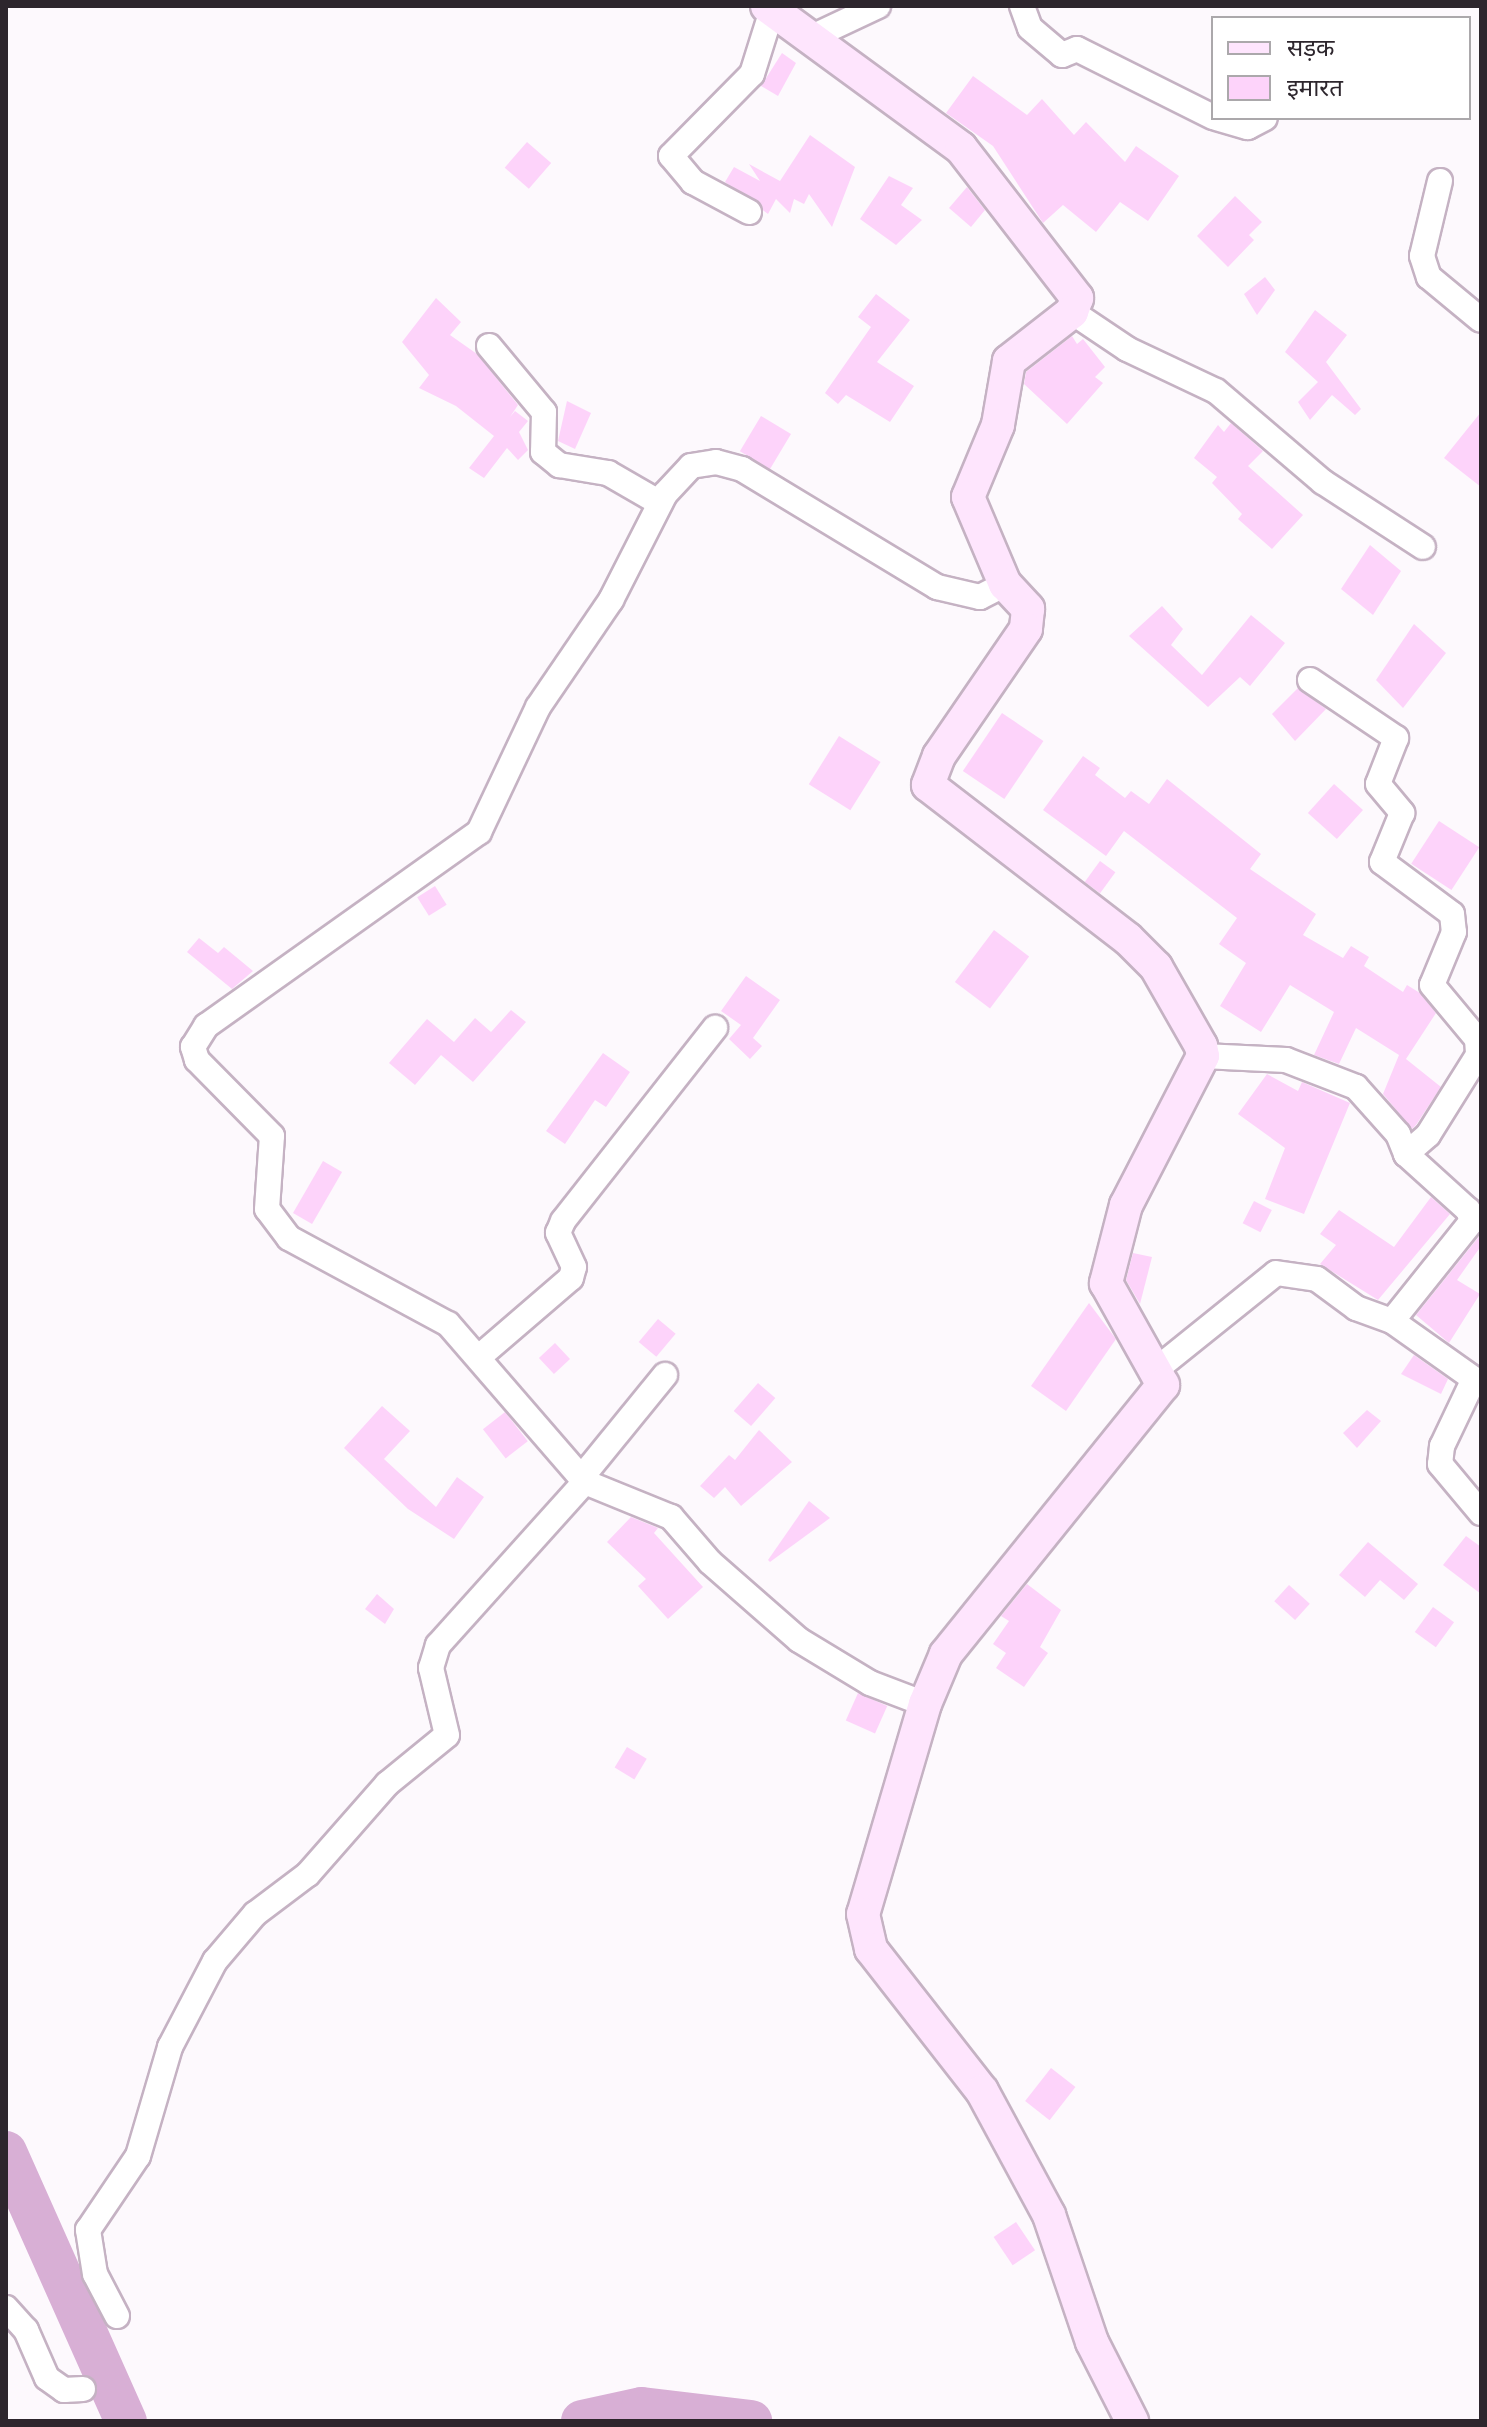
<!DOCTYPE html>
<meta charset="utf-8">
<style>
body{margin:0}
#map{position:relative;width:1487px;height:2427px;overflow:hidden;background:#fdf9fd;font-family:"IBM Plex Sans","Noto Sans Devanagari",sans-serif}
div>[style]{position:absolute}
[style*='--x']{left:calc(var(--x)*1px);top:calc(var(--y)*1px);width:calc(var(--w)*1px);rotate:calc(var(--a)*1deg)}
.river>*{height:42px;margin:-21px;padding:0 21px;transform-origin:21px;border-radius:21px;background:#d8afd5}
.building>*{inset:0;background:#fdd3fa;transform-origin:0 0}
.roads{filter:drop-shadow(2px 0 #c5b2c3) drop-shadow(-2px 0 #c5b2c3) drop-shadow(0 2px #c5b2c3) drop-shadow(0 -2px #c5b2c3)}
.street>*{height:24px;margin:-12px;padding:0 12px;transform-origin:12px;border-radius:12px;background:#fff}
.secondary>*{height:32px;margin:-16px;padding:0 16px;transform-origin:16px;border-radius:16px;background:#fee5fd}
span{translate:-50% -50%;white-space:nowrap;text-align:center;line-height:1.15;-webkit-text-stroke:6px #fff;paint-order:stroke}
.frame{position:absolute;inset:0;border:8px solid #2d262d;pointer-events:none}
.legend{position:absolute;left:1211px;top:16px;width:260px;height:104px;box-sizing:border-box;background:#fff;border:2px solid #aba8ab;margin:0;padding:10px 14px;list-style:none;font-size:24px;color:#2d262d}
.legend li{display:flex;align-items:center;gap:16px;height:40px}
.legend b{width:40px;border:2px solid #aba8ab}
</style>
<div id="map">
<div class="river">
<i style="--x:6;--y:2152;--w:295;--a:66"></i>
<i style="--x:582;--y:2421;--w:61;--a:-12.2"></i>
<i style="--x:642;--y:2408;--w:110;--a:6.8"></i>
</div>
<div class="building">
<i style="clip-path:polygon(782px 53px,796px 63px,778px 96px,761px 86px)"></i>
<i style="clip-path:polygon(973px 76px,1027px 115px,1042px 99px,1074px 135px,1086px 122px,1125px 162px,1136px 146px,1179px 176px,1148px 221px,1120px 202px,1096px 232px,1063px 205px,1043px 223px,993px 146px,946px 113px)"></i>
<i style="clip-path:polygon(810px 135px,855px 167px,832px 227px,809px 194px,804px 204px,794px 199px,790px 213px,776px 199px,768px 214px,725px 182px,734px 167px,760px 181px,749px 164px,780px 181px)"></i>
<i style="left:527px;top:142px;width:32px;height:34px;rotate:41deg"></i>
<i style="clip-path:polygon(889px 176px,913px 188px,901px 205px,922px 220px,896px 245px,860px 219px)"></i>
<i style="clip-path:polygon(967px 187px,985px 210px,971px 227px,949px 208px)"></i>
<i style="clip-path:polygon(1235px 196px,1262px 222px,1249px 235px,1254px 240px,1228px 267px,1197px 236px)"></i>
<i style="clip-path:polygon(1265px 277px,1275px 290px,1257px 315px,1244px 294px)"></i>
<i style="clip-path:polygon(876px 294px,910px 320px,877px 362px,914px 386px,890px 422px,846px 395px,838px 404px,825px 393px,871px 327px,858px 317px)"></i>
<i style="clip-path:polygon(436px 298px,461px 322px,450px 335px,477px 354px,518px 405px,510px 417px,515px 411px,528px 421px,519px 432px,528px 450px,518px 460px,507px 448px,484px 478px,469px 468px,494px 436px,456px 406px,419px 388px,429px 375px,402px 342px)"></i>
<i style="clip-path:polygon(1315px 310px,1347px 335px,1326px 362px,1361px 409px,1355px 415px,1332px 395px,1310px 420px,1298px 402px,1318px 382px,1285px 352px)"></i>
<i style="clip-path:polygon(1072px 336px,1077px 344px,1083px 339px,1105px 367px,1095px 377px,1103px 383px,1067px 424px,1024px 384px,1026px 372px)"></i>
<i style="clip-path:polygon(567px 401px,591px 413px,575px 449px,558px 441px)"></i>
<i style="clip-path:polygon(1481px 412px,1481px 487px,1444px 458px)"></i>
<i style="left:761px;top:416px;width:35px;height:41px;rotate:31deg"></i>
<i style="clip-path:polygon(1231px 423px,1263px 451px,1248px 466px,1303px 515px,1272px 549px,1238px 519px,1242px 514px,1212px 483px,1217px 477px,1194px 458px,1218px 425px,1224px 432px)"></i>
<i style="clip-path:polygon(1370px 545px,1401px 571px,1373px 615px,1341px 589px)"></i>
<i style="clip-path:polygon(1162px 606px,1183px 629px,1171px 645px,1202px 675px,1251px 615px,1285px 643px,1250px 686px,1240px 677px,1208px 707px,1129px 636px)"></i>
<i style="clip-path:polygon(1414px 624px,1446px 653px,1403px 708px,1376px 680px)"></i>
<i style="clip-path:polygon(1298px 688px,1326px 709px,1295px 741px,1272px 714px)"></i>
<i style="left:1002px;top:713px;width:50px;height:70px;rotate:34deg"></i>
<i style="left:839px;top:736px;width:49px;height:57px;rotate:32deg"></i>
<i style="clip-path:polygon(1083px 756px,1100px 768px,1095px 775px,1125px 798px,1131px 791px,1149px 804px,1167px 779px,1261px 854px,1250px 869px,1316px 914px,1303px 935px,1343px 958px,1351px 946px,1369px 957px,1364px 966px,1403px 992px,1407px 985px,1420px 993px,1436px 1013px,1406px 1059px,1441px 1087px,1416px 1125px,1412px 1129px,1383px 1094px,1399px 1055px,1356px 1028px,1339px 1064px,1314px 1055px,1334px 1012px,1290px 985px,1261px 1032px,1220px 1006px,1246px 963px,1219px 944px,1237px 918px,1124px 831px,1106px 856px,1043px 810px)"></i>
<i style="left:1334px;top:784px;width:39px;height:39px;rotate:42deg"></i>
<i style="left:1439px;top:821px;width:48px;height:51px;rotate:33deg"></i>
<i style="left:1100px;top:861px;width:19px;height:26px;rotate:36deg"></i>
<i style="left:435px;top:886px;width:22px;height:21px;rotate:58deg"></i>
<i style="left:994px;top:930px;width:44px;height:65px;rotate:37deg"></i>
<i style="clip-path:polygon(199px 938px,218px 953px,224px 947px,253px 971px,232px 989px,187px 952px)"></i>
<i style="clip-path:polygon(746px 976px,780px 1000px,753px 1038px,762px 1046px,750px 1059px,729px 1039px,741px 1025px,721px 1011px)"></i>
<i style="clip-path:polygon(511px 1010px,526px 1022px,473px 1082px,441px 1055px,415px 1085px,389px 1063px,427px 1019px,454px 1042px,475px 1018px,491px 1032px)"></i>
<i style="clip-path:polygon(603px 1053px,630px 1072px,606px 1107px,595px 1100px,565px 1144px,546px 1131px)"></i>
<i style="clip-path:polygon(1267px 1074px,1298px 1091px,1302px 1082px,1350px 1103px,1304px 1214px,1265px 1199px,1285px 1148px,1238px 1114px)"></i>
<i style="left:323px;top:1161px;width:22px;height:60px;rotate:30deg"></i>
<i style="clip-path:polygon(1431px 1197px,1450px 1214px,1378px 1300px,1320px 1264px,1336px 1245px,1320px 1234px,1339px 1210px,1394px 1247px)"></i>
<i style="left:1254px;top:1201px;width:20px;height:25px;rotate:27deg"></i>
<i style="clip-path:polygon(1481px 1234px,1481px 1246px,1457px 1280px,1480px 1294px,1449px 1343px,1416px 1315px)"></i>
<i style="clip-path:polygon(1133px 1253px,1152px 1257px,1140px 1304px,1126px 1280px)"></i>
<i style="clip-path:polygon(1089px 1303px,1116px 1339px,1066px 1411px,1031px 1386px)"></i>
<i style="left:658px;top:1319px;width:23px;height:30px;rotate:40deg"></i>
<i style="left:555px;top:1343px;width:22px;height:22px;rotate:47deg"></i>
<i style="clip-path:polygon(1414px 1355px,1448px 1379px,1441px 1394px,1401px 1374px)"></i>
<i style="left:758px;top:1383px;width:23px;height:37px;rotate:41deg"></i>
<i style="clip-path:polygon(382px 1406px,410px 1431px,384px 1459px,436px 1507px,457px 1477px,484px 1497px,454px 1539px,408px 1509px,344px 1448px)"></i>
<i style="clip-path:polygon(1367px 1410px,1381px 1421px,1357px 1448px,1343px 1433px)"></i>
<i style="left:505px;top:1412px;width:37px;height:28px;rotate:52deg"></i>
<i style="clip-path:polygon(759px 1430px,792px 1462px,741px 1506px,725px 1487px,714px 1498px,700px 1486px,729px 1455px,735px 1460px)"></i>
<i style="clip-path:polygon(809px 1501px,830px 1518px,770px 1562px,768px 1560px)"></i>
<i style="clip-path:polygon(631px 1517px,658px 1528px,654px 1533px,703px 1587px,668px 1619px,638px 1586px,646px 1579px,607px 1542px)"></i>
<i style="clip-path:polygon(1466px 1536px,1481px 1547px,1481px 1594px,1443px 1565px)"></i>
<i style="clip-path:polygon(1368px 1542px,1418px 1584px,1404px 1600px,1380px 1580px,1365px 1597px,1339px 1575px)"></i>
<i style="clip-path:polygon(1027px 1584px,1061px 1610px,1040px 1647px,1048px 1653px,1024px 1687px,996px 1668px,1006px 1653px,993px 1644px,1009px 1621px,1001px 1616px)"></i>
<i style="left:1289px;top:1585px;width:28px;height:22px;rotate:42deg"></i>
<i style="clip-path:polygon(377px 1594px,394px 1609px,385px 1624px,365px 1609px)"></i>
<i style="left:1433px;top:1607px;width:26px;height:31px;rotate:36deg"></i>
<i style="left:858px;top:1693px;width:32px;height:30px;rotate:24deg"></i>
<i style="left:627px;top:1747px;width:23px;height:24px;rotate:31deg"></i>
<i style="left:1051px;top:2068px;width:31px;height:42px;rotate:38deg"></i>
<i style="left:1016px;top:2222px;width:34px;height:27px;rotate:56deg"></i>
</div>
<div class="roads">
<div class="street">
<i style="--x:1022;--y:6;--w:23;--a:70"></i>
<i style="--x:1030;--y:28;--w:42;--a:40.2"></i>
<i style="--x:1062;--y:55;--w:16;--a:-22"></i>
<i style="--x:1077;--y:49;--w:152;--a:26.6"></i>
<i style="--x:812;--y:37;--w:73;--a:-25.2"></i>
<i style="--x:1216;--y:118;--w:33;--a:16"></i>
<i style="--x:1248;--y:127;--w:19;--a:-28"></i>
<i style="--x:1440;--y:181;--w:77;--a:103.5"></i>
<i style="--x:1422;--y:256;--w:22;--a:72"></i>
<i style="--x:1429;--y:277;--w:67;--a:39.6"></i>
<i style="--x:749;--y:212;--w:64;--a:-151.8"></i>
<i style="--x:693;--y:182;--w:34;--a:-130"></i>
<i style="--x:671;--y:156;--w:115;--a:-45.4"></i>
<i style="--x:752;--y:74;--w:67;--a:-72.6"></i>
<i style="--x:1072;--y:312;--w:66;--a:33.9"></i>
<i style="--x:1127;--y:349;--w:98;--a:25.3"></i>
<i style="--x:1216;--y:391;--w:140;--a:40.4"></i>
<i style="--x:1323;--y:482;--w:119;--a:33"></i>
<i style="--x:489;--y:346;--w:86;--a:50.2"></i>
<i style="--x:544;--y:412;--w:40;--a:91.4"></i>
<i style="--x:543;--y:452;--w:21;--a:39"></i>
<i style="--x:559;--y:465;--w:50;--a:9.3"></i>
<i style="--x:608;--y:473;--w:60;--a:30"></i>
<i style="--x:1310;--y:680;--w:104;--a:34"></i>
<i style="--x:1396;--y:738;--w:49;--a:111.4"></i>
<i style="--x:1378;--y:784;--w:38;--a:50"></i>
<i style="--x:1402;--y:813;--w:53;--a:112.2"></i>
<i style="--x:1382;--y:862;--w:87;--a:36.6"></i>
<i style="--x:1452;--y:914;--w:18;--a:84"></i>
<i style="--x:1454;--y:932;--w:57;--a:112.5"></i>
<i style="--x:1432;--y:985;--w:70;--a:50.2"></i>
<i style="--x:1477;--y:1039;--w:16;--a:86"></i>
<i style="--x:1478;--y:1055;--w:94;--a:122"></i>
<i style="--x:1428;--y:1135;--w:29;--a:139"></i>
<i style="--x:1203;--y:1056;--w:83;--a:2.8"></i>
<i style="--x:1286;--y:1060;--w:75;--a:21.1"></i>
<i style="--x:1356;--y:1087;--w:63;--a:48.2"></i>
<i style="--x:1398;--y:1134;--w:22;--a:68"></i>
<i style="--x:1406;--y:1154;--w:84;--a:42.1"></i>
<i style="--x:1468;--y:1210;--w:12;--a:70"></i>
<i style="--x:1472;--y:1221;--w:128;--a:128.7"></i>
<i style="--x:479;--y:1357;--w:121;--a:-40.7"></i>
<i style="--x:571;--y:1278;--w:11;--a:-75"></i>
<i style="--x:574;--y:1267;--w:38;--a:-115"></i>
<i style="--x:558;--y:1233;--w:13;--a:-67"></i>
<i style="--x:563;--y:1221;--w:246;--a:-51.8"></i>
<i style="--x:1158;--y:1368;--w:151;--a:-38.8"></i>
<i style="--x:1276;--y:1273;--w:41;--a:8.3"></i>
<i style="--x:1317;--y:1279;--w:49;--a:36.6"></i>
<i style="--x:1356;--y:1308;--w:38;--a:20"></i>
<i style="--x:1392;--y:1321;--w:100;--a:35.3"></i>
<i style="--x:1474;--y:1379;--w:74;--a:115.5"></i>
<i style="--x:1442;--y:1446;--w:18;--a:96"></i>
<i style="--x:1440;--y:1464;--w:64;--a:50.1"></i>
<i style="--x:581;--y:1478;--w:133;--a:-50.8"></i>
<i style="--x:925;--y:1704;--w:59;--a:-159.1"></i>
<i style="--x:870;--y:1683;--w:83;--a:-148.8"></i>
<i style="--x:799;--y:1640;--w:118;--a:-138.8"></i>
<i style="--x:710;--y:1562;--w:60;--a:-130.9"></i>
<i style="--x:671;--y:1517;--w:93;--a:-157.9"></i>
<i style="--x:585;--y:1482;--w:209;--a:-130.9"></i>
<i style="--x:448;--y:1324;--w:181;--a:-151.6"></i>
<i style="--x:289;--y:1238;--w:36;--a:-127"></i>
<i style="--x:267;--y:1209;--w:73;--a:-86.1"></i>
<i style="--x:272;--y:1136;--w:107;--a:-134.6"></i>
<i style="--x:197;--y:1060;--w:14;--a:-107"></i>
<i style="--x:193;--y:1047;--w:25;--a:-58"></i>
<i style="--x:206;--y:1026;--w:335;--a:-35.4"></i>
<i style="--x:479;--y:832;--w:138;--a:-64.7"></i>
<i style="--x:538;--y:707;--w:130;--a:-55.7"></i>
<i style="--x:611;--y:600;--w:119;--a:-63"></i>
<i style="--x:665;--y:494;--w:38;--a:-47"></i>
<i style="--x:691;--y:466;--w:25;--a:-9"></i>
<i style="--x:716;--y:462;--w:27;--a:15"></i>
<i style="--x:742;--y:469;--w:228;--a:31.2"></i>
<i style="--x:937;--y:587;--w:44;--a:13.1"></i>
<i style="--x:980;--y:597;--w:28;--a:-27"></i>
<i style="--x:6;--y:2308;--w:30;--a:48"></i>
<i style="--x:26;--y:2330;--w:52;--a:66.4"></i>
<i style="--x:47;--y:2378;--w:21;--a:35"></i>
<i style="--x:64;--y:2390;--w:19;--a:-3"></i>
<i style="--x:117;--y:2316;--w:47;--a:-117.6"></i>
<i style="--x:95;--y:2274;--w:45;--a:-99"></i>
<i style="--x:88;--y:2230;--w:89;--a:-56"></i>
<i style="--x:138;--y:2156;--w:114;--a:-73.6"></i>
<i style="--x:170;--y:2047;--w:97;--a:-62.4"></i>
<i style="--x:215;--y:1961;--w:62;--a:-49.6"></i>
<i style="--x:255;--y:1914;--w:66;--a:-37"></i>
<i style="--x:308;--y:1874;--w:120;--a:-48.7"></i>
<i style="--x:387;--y:1784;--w:77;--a:-39.2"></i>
<i style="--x:447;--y:1735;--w:69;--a:-103.4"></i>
<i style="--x:431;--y:1668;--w:24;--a:-73"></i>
<i style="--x:438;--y:1645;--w:219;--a:-48"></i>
</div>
<div class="secondary">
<i style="--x:767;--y:6;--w:240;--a:36.2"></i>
<i style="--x:961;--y:148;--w:190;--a:52.3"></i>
<i style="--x:1077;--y:298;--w:15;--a:110"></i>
<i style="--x:1072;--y:312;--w:80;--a:142.1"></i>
<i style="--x:1009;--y:361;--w:65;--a:99.8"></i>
<i style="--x:998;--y:425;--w:78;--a:112.6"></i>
<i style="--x:968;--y:497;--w:95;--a:67"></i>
<i style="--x:1005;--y:584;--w:34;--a:47"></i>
<i style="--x:1028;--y:609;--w:20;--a:96"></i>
<i style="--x:1026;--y:629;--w:154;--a:124.4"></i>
<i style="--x:939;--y:756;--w:31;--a:111"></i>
<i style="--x:928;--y:785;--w:252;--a:37.6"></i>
<i style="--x:1128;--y:939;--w:40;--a:45"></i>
<i style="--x:1156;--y:967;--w:91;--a:60.3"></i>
<i style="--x:1201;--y:1046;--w:10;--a:79"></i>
<i style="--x:1203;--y:1056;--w:168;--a:117.3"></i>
<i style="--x:1126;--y:1205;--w:81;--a:104.4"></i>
<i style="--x:1106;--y:1283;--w:117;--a:60.8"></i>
<i style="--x:1163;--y:1385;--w:346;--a:128.9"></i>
<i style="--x:946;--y:1654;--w:54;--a:112.8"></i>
<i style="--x:925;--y:1704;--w:219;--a:106.4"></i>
<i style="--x:863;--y:1914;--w:36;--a:77"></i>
<i style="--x:871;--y:1949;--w:180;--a:52"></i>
<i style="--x:982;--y:2091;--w:141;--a:61.6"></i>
<i style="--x:1049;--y:2215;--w:134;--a:71.3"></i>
<i style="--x:1092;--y:2342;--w:89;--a:63.1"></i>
</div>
</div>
<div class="frame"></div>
<ul class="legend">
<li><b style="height:10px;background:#fee5fd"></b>सड़क</li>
<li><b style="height:22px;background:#fdd3fa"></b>इमारत</li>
</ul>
</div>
